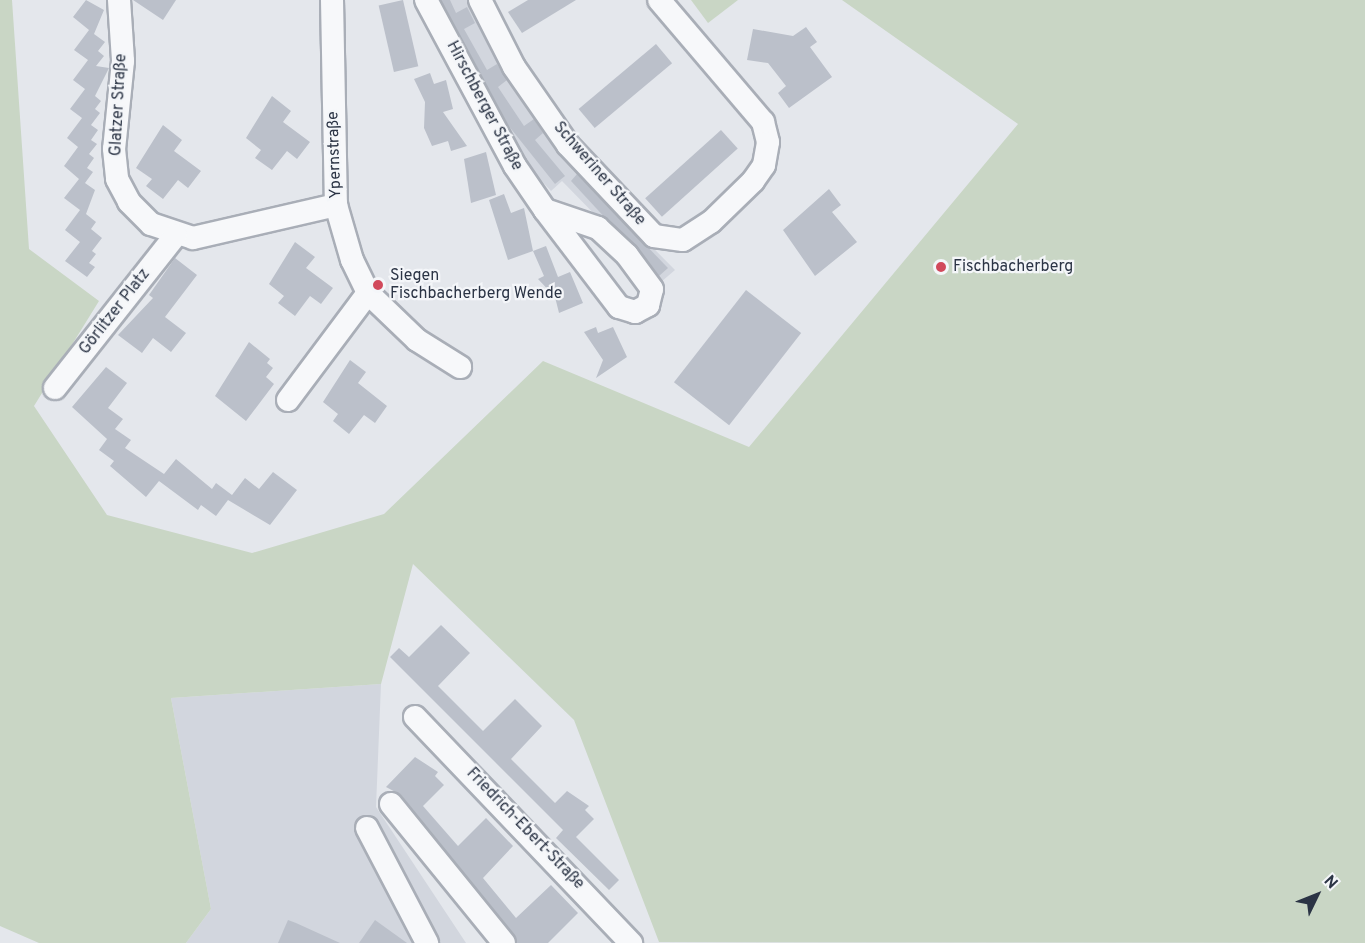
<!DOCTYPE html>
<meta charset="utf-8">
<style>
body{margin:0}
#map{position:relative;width:1365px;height:943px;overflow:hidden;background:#e4e7ec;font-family:Overpass,sans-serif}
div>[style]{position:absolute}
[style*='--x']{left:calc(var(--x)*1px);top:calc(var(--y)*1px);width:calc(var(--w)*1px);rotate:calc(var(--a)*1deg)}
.built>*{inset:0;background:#d2d6de}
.green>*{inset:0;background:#c9d6c5}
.building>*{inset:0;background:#bbc0ca;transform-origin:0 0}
.roads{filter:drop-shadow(2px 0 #a9aeb7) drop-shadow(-2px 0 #a9aeb7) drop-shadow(0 2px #a9aeb7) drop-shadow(0 -2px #a9aeb7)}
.minor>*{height:22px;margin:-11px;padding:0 11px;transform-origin:11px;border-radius:11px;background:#f7f8fa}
.dots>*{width:16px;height:16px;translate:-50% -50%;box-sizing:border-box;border:3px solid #f4f6f9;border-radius:50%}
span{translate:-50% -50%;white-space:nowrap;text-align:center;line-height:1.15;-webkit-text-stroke:4.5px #f4f6f9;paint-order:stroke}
.street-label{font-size:16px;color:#2b3445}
.poi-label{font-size:16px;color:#2b3445}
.left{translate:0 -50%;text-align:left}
.north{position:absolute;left:1287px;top:865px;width:60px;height:60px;-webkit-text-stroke:4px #f4f6f9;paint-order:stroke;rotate:47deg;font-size:16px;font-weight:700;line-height:24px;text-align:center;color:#2b3445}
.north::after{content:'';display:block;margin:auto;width:21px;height:27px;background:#2b3445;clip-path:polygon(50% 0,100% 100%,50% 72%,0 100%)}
</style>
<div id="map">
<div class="built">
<i style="clip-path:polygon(432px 0,468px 0,575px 169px,675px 270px,661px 282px,562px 181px,551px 191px,514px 151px)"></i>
<i style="clip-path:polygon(381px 684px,376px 807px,466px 943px,186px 943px,211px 909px,171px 698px)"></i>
</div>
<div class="green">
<i style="clip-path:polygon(0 0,12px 0,29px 249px,99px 301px,34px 406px,107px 515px,252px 553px,384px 514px,543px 361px,749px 447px,1018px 124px,842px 0,1365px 0,1365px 943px,659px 942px,574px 720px,413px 564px,381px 684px,171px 698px,211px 909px,186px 943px,39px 943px,0 926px)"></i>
<i style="clip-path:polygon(691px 0,738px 0,708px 23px)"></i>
</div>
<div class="building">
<i style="clip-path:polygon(86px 0,104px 10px,94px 34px,105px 42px,98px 51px,104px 56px,96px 66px,109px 68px,95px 96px,101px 101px,95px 109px,100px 113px,91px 125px,98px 130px,91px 140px,97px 144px,89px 154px,94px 158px,87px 168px,93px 172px,85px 183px,95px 190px,86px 214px,96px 222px,91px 229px,102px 238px,92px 251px,96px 254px,89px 263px,95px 267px,87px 277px,65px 261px,80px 242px,65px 230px,80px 210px,64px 198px,79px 179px,64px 166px,78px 147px,67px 138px,82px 118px,70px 109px,85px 89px,73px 80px,88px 60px,74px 50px,89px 30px,73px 17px)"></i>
<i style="clip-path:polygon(133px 0,176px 0,163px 20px)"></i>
<i style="left:403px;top:0;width:68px;height:25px;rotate:77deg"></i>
<i style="clip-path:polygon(441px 0,450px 0,456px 13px,467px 7px,475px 23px,464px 29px,487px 70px,497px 64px,507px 80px,498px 87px,524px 126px,534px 119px,543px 133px,535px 140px,565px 176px,555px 184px,508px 125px)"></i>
<i style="clip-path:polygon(528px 0,576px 0,522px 33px,508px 12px)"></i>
<i style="clip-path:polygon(806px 27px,817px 42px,810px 47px,832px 77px,789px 108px,778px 93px,786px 86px,768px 63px,747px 60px,753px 29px,793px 36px)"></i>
<i style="left:656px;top:44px;width:25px;height:101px;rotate:50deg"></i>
<i style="clip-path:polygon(430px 73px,434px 84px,446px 80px,453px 109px,443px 112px,467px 146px,451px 151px,448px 141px,432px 146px,424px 128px,425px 102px,414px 79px)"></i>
<i style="clip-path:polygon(272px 96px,291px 111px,283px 122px,310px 142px,297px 159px,287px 151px,272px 170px,255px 158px,261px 150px,246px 138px)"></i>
<i style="clip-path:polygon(163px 125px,182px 140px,174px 151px,201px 171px,188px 188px,178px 180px,163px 199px,146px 186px,152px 179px,136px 168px)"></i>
<i style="left:721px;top:130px;width:25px;height:102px;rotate:48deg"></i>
<i style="clip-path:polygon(486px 152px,496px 195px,471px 203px,464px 159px)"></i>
<i style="clip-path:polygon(577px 174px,668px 268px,659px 276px,571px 181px)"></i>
<i style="clip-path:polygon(829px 189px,841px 205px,832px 212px,857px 242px,815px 276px,783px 230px)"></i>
<i style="clip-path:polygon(504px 194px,511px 213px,524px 208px,533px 251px,508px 260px,489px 200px)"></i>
<i style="clip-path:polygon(295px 242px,315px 257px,306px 268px,333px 288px,321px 304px,310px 296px,295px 316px,278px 303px,284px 296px,269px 284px)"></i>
<i style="clip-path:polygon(546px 246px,558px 277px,570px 272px,583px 303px,559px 313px,555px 297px,538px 279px,544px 276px,533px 251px)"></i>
<i style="clip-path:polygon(175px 258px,197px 275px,165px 317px,186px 333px,171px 352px,153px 338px,142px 353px,118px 335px,153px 298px,149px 295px)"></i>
<i style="left:746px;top:290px;width:70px;height:117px;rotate:38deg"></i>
<i style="clip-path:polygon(596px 327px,598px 333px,613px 327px,627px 357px,596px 378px,603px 360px,584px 332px)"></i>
<i style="clip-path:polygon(249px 342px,270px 359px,267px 363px,273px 368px,266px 377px,274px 384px,246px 421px,215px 396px)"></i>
<i style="clip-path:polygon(350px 360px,366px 372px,358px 383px,387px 406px,375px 423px,364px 415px,349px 434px,333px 421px,338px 414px,323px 402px)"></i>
<i style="clip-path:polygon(106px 367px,127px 383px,108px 408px,123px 419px,115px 429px,131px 440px,125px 448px,164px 474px,176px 459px,212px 489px,216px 483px,232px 495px,245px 478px,259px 489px,273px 472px,297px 490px,270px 525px,228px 500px,216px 516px,201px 505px,198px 510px,159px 481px,146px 497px,110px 466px,114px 461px,99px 450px,107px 439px,72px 407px)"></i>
<i style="clip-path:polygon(441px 625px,470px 653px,438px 686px,483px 731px,515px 699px,542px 726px,511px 759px,555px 803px,567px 791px,589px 806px,585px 810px,594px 819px,576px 837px,619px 880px,609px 890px,556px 838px,563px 830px,390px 657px,399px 648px,409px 657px)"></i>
<i style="clip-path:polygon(415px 757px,438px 772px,435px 776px,444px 785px,423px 806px,458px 846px,486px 818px,513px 846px,483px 878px,516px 918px,551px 885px,578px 913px,548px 943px,517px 943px,401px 795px,386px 787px)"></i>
<i style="clip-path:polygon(288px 920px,296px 923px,340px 943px,278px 943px)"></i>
<i style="clip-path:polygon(375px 920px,407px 943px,359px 943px)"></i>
</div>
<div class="roads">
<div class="minor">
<i style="--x:119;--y:0;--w:61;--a:86.2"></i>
<i style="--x:123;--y:61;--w:88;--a:95.8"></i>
<i style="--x:114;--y:149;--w:30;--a:84"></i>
<i style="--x:117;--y:179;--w:26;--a:62"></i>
<i style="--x:129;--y:202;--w:31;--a:45"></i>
<i style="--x:151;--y:224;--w:44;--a:18.4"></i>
<i style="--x:193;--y:238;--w:147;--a:-13"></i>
<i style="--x:332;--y:0;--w:205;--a:88.9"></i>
<i style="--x:336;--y:205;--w:57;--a:73.8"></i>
<i style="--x:352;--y:260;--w:37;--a:64"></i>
<i style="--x:368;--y:293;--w:68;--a:43.8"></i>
<i style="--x:417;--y:340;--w:51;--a:32.1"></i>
<i style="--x:426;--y:0;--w:188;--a:61.8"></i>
<i style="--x:515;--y:166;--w:53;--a:55.7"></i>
<i style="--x:545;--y:210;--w:122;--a:52.7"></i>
<i style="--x:619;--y:307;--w:17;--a:17"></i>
<i style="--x:635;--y:312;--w:15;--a:-28"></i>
<i style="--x:648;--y:305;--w:16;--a:-76"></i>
<i style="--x:652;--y:289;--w:42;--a:-126.3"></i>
<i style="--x:627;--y:255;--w:40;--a:-137"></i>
<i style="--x:598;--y:228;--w:56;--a:-161.2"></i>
<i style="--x:480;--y:0;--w:75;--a:63.1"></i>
<i style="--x:514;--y:67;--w:95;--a:55.3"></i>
<i style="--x:568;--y:145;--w:125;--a:46.6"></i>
<i style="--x:654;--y:236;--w:29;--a:8"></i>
<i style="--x:683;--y:240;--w:33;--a:-33"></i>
<i style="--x:711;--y:222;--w:59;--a:-44.3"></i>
<i style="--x:753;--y:181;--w:19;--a:-55"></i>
<i style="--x:764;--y:165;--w:23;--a:-80"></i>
<i style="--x:768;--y:142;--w:21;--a:-104"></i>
<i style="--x:763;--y:122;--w:160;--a:-130.4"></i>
<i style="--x:55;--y:388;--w:194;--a:-51.7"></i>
<i style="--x:288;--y:400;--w:134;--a:-53.2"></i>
<i style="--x:415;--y:717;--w:313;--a:46.3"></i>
<i style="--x:391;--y:804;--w:179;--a:50.9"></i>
<i style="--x:367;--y:828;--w:130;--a:62.4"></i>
</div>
</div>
<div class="dots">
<i style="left:941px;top:267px;background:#d1495b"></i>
<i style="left:378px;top:285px;background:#d1495b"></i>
</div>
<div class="street-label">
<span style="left:119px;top:105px;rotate:-87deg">Glatzer Straße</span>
<span style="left:484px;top:106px;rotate:62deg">Hirschberger Straße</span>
<span style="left:335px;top:155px;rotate:-92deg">Ypernstraße</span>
<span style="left:599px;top:174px;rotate:49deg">Schweriner Straße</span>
<span style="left:115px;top:312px;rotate:-52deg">Görlitzer Platz</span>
<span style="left:525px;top:829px;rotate:46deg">Friedrich-Ebert-Straße</span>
</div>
<div class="poi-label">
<span class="left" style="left:953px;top:267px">Fischbacherberg</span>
<span class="left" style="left:390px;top:285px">Siegen<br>Fischbacherberg Wende</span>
</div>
<div class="north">N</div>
</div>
